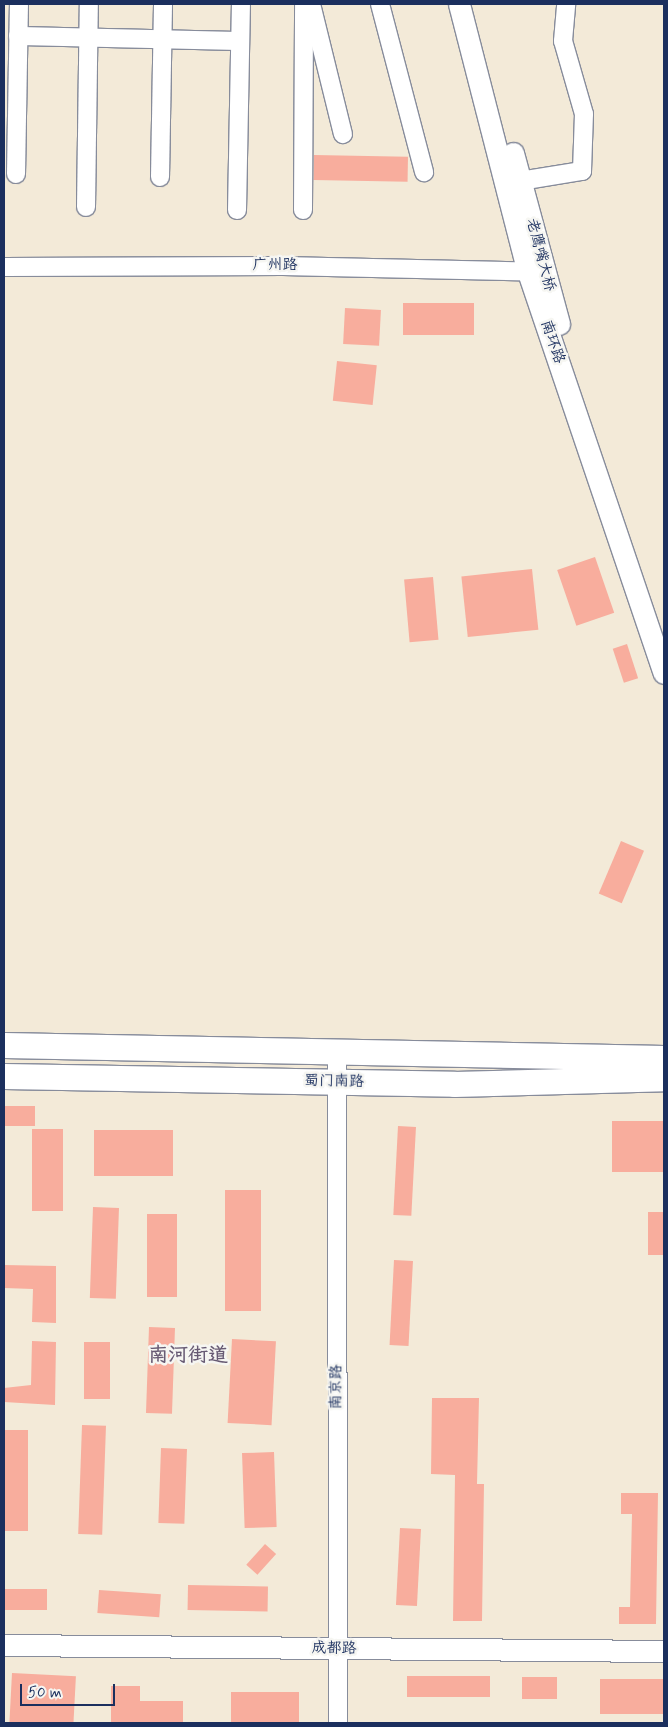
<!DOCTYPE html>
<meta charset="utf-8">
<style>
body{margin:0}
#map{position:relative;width:668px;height:1727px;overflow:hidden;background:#f3ead8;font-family:Mynerve,"LXGW WenKai TC",sans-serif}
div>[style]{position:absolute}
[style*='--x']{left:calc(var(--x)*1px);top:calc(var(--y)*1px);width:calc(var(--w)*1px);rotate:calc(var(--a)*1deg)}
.building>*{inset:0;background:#f8ad9d;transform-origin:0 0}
.roads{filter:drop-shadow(1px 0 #878c9b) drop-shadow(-1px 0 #878c9b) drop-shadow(0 1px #878c9b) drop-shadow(0 -1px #878c9b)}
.minor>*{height:18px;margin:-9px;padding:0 9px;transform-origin:9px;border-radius:9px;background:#fff}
.major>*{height:21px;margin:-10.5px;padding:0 10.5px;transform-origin:10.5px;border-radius:10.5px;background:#fff}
.highway>*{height:25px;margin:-12.5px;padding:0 12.5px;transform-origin:12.5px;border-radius:12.5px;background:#fff}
span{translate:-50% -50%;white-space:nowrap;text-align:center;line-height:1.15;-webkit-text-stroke:5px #f6f6f2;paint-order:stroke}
.street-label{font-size:15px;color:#1b2f5e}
.district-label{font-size:20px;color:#685b74;font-weight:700}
.frame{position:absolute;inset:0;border:5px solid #1b2f5e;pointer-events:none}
.scale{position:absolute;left:20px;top:1684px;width:95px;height:22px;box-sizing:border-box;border:2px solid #1b2f5e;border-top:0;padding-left:6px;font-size:15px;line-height:18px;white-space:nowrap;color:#1b2f5e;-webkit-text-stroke:4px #f6f6f2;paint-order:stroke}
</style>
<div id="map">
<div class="building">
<i style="left:314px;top:155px;width:94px;height:25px;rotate:1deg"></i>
<i style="left:403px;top:303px;width:71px;height:32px"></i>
<i style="left:345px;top:308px;width:36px;height:36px;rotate:3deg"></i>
<i style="left:337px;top:361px;width:40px;height:40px;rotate:6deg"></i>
<i style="left:595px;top:557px;width:59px;height:40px;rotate:71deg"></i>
<i style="left:532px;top:569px;width:61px;height:71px;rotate:84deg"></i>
<i style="left:433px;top:577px;width:63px;height:29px;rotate:85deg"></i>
<i style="left:627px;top:644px;width:36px;height:15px;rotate:72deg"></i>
<i style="left:621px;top:841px;width:25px;height:57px;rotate:23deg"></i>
<i style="left:4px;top:1106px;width:31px;height:20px"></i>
<i style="left:664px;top:1121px;width:51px;height:52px;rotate:90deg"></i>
<i style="left:398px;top:1126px;width:18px;height:89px;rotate:3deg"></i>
<i style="left:32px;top:1129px;width:31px;height:82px"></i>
<i style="left:94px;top:1130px;width:79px;height:46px"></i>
<i style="left:225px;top:1190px;width:36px;height:121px"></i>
<i style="left:93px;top:1207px;width:26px;height:91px;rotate:2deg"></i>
<i style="left:664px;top:1212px;width:43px;height:16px;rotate:90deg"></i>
<i style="left:147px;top:1214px;width:30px;height:83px"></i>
<i style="left:394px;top:1260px;width:19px;height:85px;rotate:3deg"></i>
<i style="clip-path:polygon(4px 1265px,56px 1266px,56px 1323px,32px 1322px,33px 1289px,4px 1288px)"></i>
<i style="left:149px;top:1327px;width:26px;height:86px;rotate:2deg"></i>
<i style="left:232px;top:1339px;width:44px;height:84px;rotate:3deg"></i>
<i style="clip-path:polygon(32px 1341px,56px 1342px,55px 1405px,4px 1402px,4px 1388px,31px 1385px)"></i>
<i style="left:84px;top:1342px;width:26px;height:57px"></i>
<i style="clip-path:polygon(432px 1398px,479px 1398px,477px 1484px,484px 1484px,482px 1621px,453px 1621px,455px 1475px,431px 1474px)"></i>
<i style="left:82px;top:1425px;width:24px;height:109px;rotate:2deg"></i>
<i style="left:4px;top:1430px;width:24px;height:101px"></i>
<i style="left:161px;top:1448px;width:26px;height:75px;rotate:2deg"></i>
<i style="left:274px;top:1452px;width:75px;height:32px;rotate:88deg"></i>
<i style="clip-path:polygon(621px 1493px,658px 1493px,656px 1624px,619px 1624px,619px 1607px,630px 1607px,632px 1514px,621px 1514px)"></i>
<i style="left:400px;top:1528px;width:21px;height:77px;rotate:3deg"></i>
<i style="left:265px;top:1544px;width:15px;height:28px;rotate:42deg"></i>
<i style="left:188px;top:1585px;width:80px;height:25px;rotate:1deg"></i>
<i style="left:4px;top:1589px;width:43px;height:21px"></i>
<i style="left:99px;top:1590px;width:62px;height:23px;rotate:4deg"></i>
<i style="left:12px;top:1673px;width:64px;height:50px;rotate:3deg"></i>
<i style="left:407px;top:1676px;width:83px;height:21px"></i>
<i style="left:522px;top:1677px;width:35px;height:22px"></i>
<i style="left:600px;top:1679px;width:64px;height:35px"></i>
<i style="clip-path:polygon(111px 1686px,140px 1686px,140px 1701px,183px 1701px,183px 1723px,111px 1723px)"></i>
<i style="left:231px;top:1692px;width:68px;height:31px"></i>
</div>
<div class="roads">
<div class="minor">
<i style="--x:311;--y:4;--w:134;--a:76.2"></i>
<i style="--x:380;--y:4;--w:174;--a:75.3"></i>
<i style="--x:18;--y:36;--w:222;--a:1.3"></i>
<i style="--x:16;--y:174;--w:170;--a:-89"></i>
<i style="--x:160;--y:177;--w:173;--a:-89"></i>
<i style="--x:520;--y:181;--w:63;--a:-9.2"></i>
<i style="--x:582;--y:171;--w:57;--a:-88"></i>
<i style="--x:584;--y:114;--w:76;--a:-106"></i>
<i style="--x:563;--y:41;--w:37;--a:-85"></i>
<i style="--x:86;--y:207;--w:203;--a:-89.2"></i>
<i style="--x:237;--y:210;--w:206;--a:-88.9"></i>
<i style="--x:303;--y:210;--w:206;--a:-89.7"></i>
<i style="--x:4;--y:267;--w:279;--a:-0.2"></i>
<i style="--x:283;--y:266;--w:257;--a:1.3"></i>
<i style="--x:337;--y:1050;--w:673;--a:89.91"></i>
</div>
<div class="major">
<i style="--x:459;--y:4;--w:277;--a:75.6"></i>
<i style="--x:528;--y:272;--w:423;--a:71.3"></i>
<i style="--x:513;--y:153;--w:177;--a:74.9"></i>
<i style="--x:4;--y:1645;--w:660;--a:0.52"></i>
</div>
<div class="highway">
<i style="--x:4;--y:1045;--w:660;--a:1.13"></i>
<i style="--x:4;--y:1076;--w:450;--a:1"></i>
<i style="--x:454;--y:1084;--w:210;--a:-1.6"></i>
</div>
</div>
<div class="street-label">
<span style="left:540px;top:255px;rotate:75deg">老鹰嘴大桥</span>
<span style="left:275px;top:266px">广州路</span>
<span style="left:552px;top:342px;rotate:71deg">南环路</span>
<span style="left:334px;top:1082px;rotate:1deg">蜀门南路</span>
<span style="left:337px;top:1387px;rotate:-90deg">南京路</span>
<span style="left:334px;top:1649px;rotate:1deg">成都路</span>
</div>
<div class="district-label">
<span style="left:188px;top:1355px">南河街道</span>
</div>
<div class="frame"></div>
<div class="scale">50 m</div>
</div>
